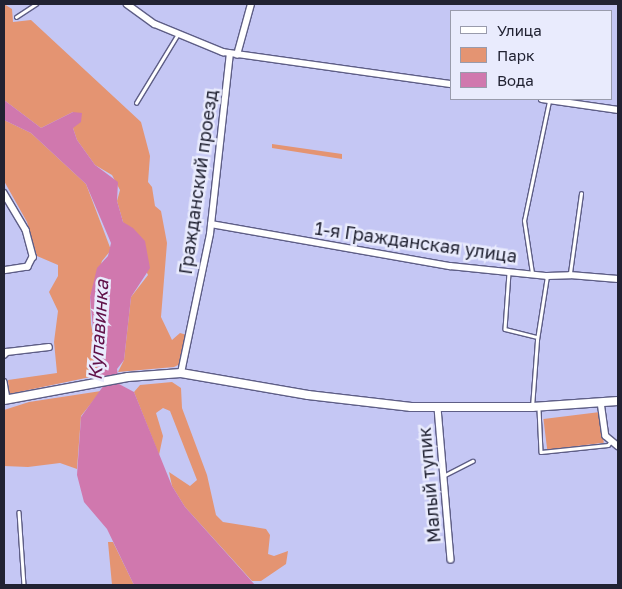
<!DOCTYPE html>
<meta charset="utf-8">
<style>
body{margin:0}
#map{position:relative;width:622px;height:589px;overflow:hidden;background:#c5c7f4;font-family:"Golos Text",sans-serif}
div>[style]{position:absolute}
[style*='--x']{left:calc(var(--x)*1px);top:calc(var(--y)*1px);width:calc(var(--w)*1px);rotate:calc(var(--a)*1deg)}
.green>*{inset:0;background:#e49472;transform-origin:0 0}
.water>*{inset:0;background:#d078ae}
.roads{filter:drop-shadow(1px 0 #5e5e86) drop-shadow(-1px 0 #5e5e86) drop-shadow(0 1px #5e5e86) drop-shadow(0 -1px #5e5e86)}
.service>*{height:2.5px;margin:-1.25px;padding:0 1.25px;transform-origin:1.25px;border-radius:1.25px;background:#fff}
.minor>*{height:5.5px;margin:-2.75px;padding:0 2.75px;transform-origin:2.75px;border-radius:2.75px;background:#fff}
.secondary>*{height:8px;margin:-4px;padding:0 4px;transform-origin:4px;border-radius:4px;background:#fff}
span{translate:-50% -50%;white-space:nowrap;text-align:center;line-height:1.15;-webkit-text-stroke:5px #e9ebfd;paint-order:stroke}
.street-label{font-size:18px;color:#212232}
.water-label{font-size:19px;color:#601048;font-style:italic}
.frame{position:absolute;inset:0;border:5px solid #212232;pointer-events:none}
.legend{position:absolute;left:450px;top:10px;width:162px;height:90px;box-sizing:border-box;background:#e9ebfd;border:1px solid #999bac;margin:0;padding:6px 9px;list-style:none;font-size:15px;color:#212232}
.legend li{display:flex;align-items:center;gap:10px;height:25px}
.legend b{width:25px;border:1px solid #999bac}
</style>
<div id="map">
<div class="green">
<i style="clip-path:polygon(4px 4px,12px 9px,13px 22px,31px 20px,141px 122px,150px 156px,148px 182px,152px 187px,155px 206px,161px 211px,167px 243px,161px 317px,172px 340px,180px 333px,187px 335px,182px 363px,174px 367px,118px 372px,124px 360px,131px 297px,148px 275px,123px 222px,117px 201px,120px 190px,112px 175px,95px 165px,77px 140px,73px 128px,73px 112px,41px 128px,4px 100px)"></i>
<i style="clip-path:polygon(4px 120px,31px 133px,86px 184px,111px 250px,102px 261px,90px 297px,91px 324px,100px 375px,9px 394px,8px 380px,57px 373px,54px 342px,58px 311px,49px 292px,58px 276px,58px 265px,37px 256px,27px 222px,4px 181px)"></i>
<i style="clip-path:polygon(272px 144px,342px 154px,342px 159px,272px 148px)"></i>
<i style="clip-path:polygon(172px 382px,181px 388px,182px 408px,207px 475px,216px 515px,223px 522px,266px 529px,270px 535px,268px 554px,274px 556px,288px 551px,286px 564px,261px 581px,252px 581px,185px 507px,172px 486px,169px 472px,190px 486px,197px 480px,170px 411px,163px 408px,156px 413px,163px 436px,159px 455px,134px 392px,140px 385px)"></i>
<i style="clip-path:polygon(101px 391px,81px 416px,77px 469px,60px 463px,28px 467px,4px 466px,4px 410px,29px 402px)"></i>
<i style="left:600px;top:412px;width:31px;height:57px;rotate:83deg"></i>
<i style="clip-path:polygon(108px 542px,113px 542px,134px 585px,112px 585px)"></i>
</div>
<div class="water">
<i style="clip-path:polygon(4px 100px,41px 128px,73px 112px,82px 113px,81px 122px,73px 128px,77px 140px,95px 165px,118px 182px,117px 201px,123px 222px,133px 228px,145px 241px,150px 268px,131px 297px,124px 360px,117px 369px,119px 384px,134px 392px,172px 486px,185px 507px,255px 585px,134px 585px,107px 529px,84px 502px,77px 475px,81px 417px,104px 385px,97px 368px,90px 297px,97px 268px,108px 256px,111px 243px,86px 184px,31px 133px,4px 120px)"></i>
</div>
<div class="roads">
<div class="service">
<i style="--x:16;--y:17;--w:24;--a:-33"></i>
<i style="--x:136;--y:103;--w:81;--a:-58.7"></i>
<i style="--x:509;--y:273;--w:56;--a:94.1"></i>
<i style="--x:505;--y:329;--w:33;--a:14"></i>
<i style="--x:532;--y:273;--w:53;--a:-98.7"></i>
<i style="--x:524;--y:221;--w:123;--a:-78.2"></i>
<i style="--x:570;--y:273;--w:80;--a:-82.1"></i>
<i style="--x:532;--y:407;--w:67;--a:-85.7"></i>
<i style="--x:537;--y:340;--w:65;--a:-81.1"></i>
<i style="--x:539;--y:409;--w:43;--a:87.3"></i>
<i style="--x:541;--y:452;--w:67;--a:-6"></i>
<i style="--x:608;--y:445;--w:5;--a:-53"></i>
<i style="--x:445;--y:475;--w:31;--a:-27"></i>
<i style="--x:19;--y:512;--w:73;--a:86.1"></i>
</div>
<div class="minor">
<i style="--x:127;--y:4;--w:34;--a:36"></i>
<i style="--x:155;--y:24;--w:74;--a:22.4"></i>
<i style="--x:223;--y:52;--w:230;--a:8"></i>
<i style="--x:237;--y:55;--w:53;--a:-74.6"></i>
<i style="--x:542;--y:99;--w:77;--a:8.2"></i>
<i style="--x:4;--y:193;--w:43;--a:59.3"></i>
<i style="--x:26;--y:230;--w:28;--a:75"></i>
<i style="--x:33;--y:257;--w:11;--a:117"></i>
<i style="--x:28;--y:267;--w:24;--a:171"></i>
<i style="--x:211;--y:224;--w:243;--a:10"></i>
<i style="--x:450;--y:266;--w:98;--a:5.9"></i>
<i style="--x:547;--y:276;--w:23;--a:-2"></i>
<i style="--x:570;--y:275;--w:48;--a:4.8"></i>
<i style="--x:4;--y:355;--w:4;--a:-45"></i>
<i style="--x:7;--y:352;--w:42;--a:-6.8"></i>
<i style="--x:181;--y:373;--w:142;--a:-78.2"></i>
<i style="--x:210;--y:234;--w:181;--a:-83.7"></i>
<i style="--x:4;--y:382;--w:17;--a:80"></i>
<i style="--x:601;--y:402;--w:34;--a:82"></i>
<i style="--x:606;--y:436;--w:16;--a:40"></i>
<i style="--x:438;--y:408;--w:152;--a:85.1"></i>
</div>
<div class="secondary">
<i style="--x:4;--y:400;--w:126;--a:-10.5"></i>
<i style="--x:128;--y:377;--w:53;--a:-4.3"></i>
<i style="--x:181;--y:373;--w:129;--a:9.8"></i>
<i style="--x:308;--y:395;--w:104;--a:6.6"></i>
<i style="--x:411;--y:407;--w:121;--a:0"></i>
<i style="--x:532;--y:407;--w:86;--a:-4"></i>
</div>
</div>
<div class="street-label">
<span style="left:198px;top:182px;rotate:-82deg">Гражданский проезд</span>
<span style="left:416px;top:242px;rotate:8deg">1-я Гражданская улица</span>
<span style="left:429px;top:485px;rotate:-95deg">Малый тупик</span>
</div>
<div class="water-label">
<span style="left:98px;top:330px;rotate:-86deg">Купавинка</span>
</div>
<div class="frame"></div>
<ul class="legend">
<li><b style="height:6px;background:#fff"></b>Улица</li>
<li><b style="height:14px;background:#e49472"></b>Парк</li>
<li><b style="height:14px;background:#d078ae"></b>Вода</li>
</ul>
</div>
